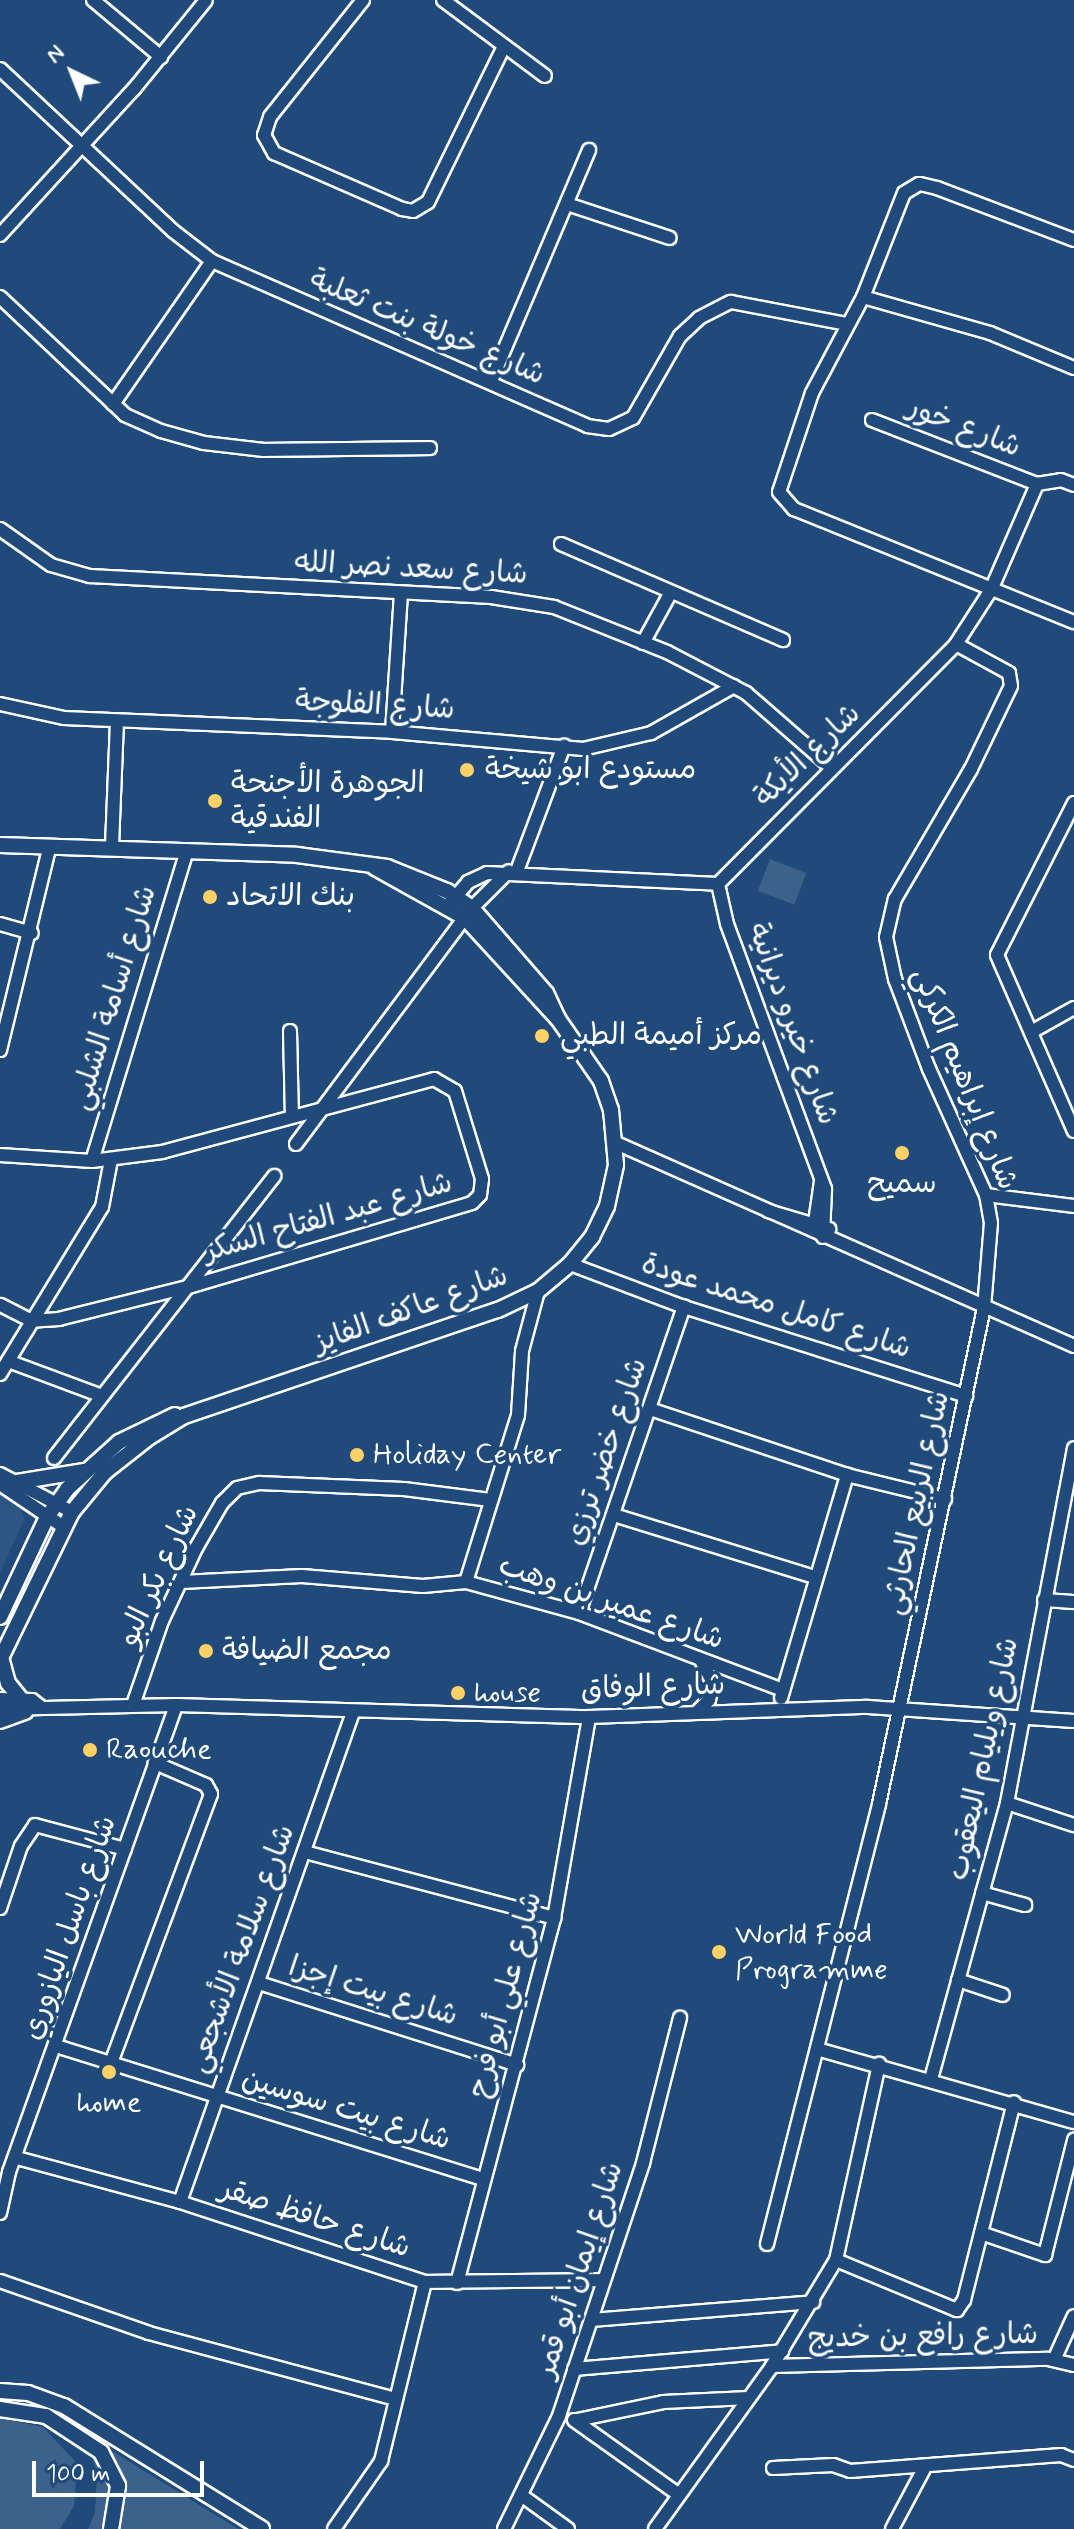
<!DOCTYPE html>
<meta charset="utf-8">
<style>
body{margin:0}
#map{position:relative;width:1074px;height:2529px;overflow:hidden;background:#1f4a7a;font-family:Mynerve,"Playpen Sans Arabic",sans-serif}
div>[style]{position:absolute}
[style*='--x']{left:calc(var(--x)*1px);top:calc(var(--y)*1px);width:calc(var(--w)*1px);rotate:calc(var(--a)*1deg)}
.built>*{inset:0;background:#2e5683}
.green>*{inset:0;background:#3c618b;transform-origin:0 0}
.roads{filter:drop-shadow(2px 0 #fff) drop-shadow(-2px 0 #fff) drop-shadow(0 2px #fff) drop-shadow(0 -2px #fff)}
.minor>*{height:12px;margin:-6px;padding:0 6px;transform-origin:6px;border-radius:6px;background:#1f4a7a}
.major>*{height:14px;margin:-7px;padding:0 7px;transform-origin:7px;border-radius:7px;background:#1f4a7a}
.dots>*{width:22px;height:22px;translate:-50% -50%;box-sizing:border-box;border:4px solid #1f4a7a;border-radius:50%}
span{translate:-50% -50%;white-space:nowrap;text-align:center;line-height:1.15;-webkit-text-stroke:7px #1f4a7a;paint-order:stroke}
.street-label{font-size:30px;color:#fff}
.poi-label{font-size:30px;color:#fff}
.left{translate:0 -50%;text-align:left}
.north{position:absolute;left:32px;top:32px;width:80px;height:80px;-webkit-text-stroke:6px #1f4a7a;paint-order:stroke;rotate:317deg;font-size:22px;font-weight:700;line-height:32px;text-align:center;color:#fff}
.north::after{content:'';display:block;margin:auto;width:28px;height:36px;background:#fff;clip-path:polygon(50% 0,100% 100%,50% 72%,0 100%)}
.scale{position:absolute;left:32px;top:2461px;width:172px;height:36px;box-sizing:border-box;border:4px solid #fff;border-top:0;padding-left:10px;font-size:24px;line-height:28px;white-space:nowrap;color:#fff;-webkit-text-stroke:6px #1f4a7a;paint-order:stroke}
</style>
<div id="map">
<div class="built">
<i style="clip-path:polygon(0 1495px,22px 1510px,24px 1520px,0 1573px)"></i>
</div>
<div class="green">
<i style="left:770px;top:859px;width:39px;height:34px;rotate:21deg"></i>
<i style="clip-path:polygon(0 2418px,43px 2427px,77px 2463px,74px 2506px,60px 2529px,0 2529px)"></i>
<i style="clip-path:polygon(96px 2441px,238px 2529px,88px 2529px,95px 2513px,97px 2472px,91px 2455px)"></i>
</div>
<div class="roads">
<div class="minor">
<i style="--x:93;--y:0;--w:89;--a:40"></i>
<i style="--x:363;--y:0;--w:149;--a:128.5"></i>
<i style="--x:270;--y:117;--w:19;--a:108"></i>
<i style="--x:264;--y:135;--w:21;--a:61"></i>
<i style="--x:274;--y:153;--w:140;--a:23.6"></i>
<i style="--x:402;--y:209;--w:11;--a:10"></i>
<i style="--x:413;--y:211;--w:17;--a:-31"></i>
<i style="--x:428;--y:202;--w:171;--a:-64"></i>
<i style="--x:443;--y:0;--w:127;--a:36.7"></i>
<i style="--x:0;--y:69;--w:237;--a:43.1"></i>
<i style="--x:173;--y:231;--w:49;--a:37.6"></i>
<i style="--x:212;--y:261;--w:410;--a:23.7"></i>
<i style="--x:587;--y:426;--w:22;--a:8"></i>
<i style="--x:609;--y:429;--w:26;--a:-25"></i>
<i style="--x:633;--y:418;--w:95;--a:-60.2"></i>
<i style="--x:680;--y:336;--w:26;--a:-43"></i>
<i style="--x:699;--y:318;--w:36;--a:-27"></i>
<i style="--x:731;--y:302;--w:118;--a:10.7"></i>
<i style="--x:567;--y:204;--w:108;--a:18.3"></i>
<i style="--x:0;--y:235;--w:198;--a:-47.5"></i>
<i style="--x:134;--y:89;--w:114;--a:-51"></i>
<i style="--x:1074;--y:240;--w:147;--a:-159.2"></i>
<i style="--x:937;--y:188;--w:18;--a:-167"></i>
<i style="--x:919;--y:184;--w:17;--a:149"></i>
<i style="--x:904;--y:193;--w:112;--a:111.5"></i>
<i style="--x:863;--y:297;--w:109;--a:118"></i>
<i style="--x:812;--y:393;--w:104;--a:108.4"></i>
<i style="--x:779;--y:492;--w:23;--a:49"></i>
<i style="--x:794;--y:509;--w:302;--a:22"></i>
<i style="--x:0;--y:297;--w:172;--a:43.3"></i>
<i style="--x:125;--y:415;--w:39;--a:24"></i>
<i style="--x:161;--y:431;--w:45;--a:15.6"></i>
<i style="--x:204;--y:443;--w:60;--a:6.7"></i>
<i style="--x:264;--y:450;--w:166;--a:-0.7"></i>
<i style="--x:863;--y:297;--w:132;--a:15.8"></i>
<i style="--x:990;--y:333;--w:91;--a:22.6"></i>
<i style="--x:491;--y:381;--w:251;--a:-67"></i>
<i style="--x:113;--y:404;--w:174;--a:-55.3"></i>
<i style="--x:872;--y:420;--w:177;--a:21.2"></i>
<i style="--x:1037;--y:484;--w:24;--a:-9"></i>
<i style="--x:1061;--y:480;--w:14;--a:21"></i>
<i style="--x:0;--y:529;--w:62;--a:35.2"></i>
<i style="--x:51;--y:565;--w:41;--a:15.8"></i>
<i style="--x:90;--y:576;--w:402;--a:3"></i>
<i style="--x:491;--y:597;--w:64;--a:9"></i>
<i style="--x:554;--y:607;--w:122;--a:21.7"></i>
<i style="--x:667;--y:652;--w:89;--a:27.4"></i>
<i style="--x:746;--y:693;--w:114;--a:41.1"></i>
<i style="--x:561;--y:544;--w:242;--a:23.4"></i>
<i style="--x:643;--y:643;--w:58;--a:-61.2"></i>
<i style="--x:0;--y:704;--w:66;--a:12.3"></i>
<i style="--x:64;--y:718;--w:328;--a:2.4"></i>
<i style="--x:392;--y:732;--w:192;--a:5.1"></i>
<i style="--x:583;--y:749;--w:70;--a:-13.2"></i>
<i style="--x:651;--y:733;--w:95;--a:-29.5"></i>
<i style="--x:392;--y:732;--w:139;--a:-86.3"></i>
<i style="--x:1074;--y:803;--w:170;--a:116.9"></i>
<i style="--x:997;--y:955;--w:192;--a:66.4"></i>
<i style="--x:112;--y:846;--w:125;--a:-87.7"></i>
<i style="--x:517;--y:871;--w:134;--a:-69.4"></i>
<i style="--x:718;--y:884;--w:338;--a:-45.2"></i>
<i style="--x:956;--y:644;--w:64;--a:-57.1"></i>
<i style="--x:991;--y:590;--w:116;--a:-66.5"></i>
<i style="--x:718;--y:884;--w:41;--a:77.3"></i>
<i style="--x:727;--y:924;--w:283;--a:69.7"></i>
<i style="--x:825;--y:1189;--w:48;--a:92.4"></i>
<i style="--x:450;--y:903;--w:28;--a:-49"></i>
<i style="--x:468;--y:882;--w:21;--a:-25"></i>
<i style="--x:487;--y:873;--w:231;--a:2.7"></i>
<i style="--x:0;--y:924;--w:33;--a:16"></i>
<i style="--x:290;--y:1031;--w:85;--a:88.7"></i>
<i style="--x:1033;--y:1031;--w:47;--a:-29.3"></i>
<i style="--x:0;--y:1050;--w:207;--a:-76.3"></i>
<i style="--x:616;--y:1143;--w:501;--a:23.9"></i>
<i style="--x:296;--y:1144;--w:294;--a:-53.3"></i>
<i style="--x:472;--y:908;--w:52;--a:-45"></i>
<i style="--x:0;--y:1155;--w:92;--a:3.7"></i>
<i style="--x:92;--y:1161;--w:71;--a:-7.3"></i>
<i style="--x:162;--y:1152;--w:282;--a:-15"></i>
<i style="--x:434;--y:1079;--w:24;--a:30"></i>
<i style="--x:455;--y:1091;--w:92;--a:72.9"></i>
<i style="--x:482;--y:1179;--w:16;--a:97"></i>
<i style="--x:480;--y:1195;--w:11;--a:135"></i>
<i style="--x:472;--y:1203;--w:293;--a:163.5"></i>
<i style="--x:191;--y:1286;--w:136;--a:166"></i>
<i style="--x:59;--y:1319;--w:27;--a:176"></i>
<i style="--x:32;--y:1321;--w:36;--a:-153"></i>
<i style="--x:92;--y:1161;--w:325;--a:-73"></i>
<i style="--x:986;--y:1195;--w:89;--a:7.1"></i>
<i style="--x:768;--y:1211;--w:64;--a:16.4"></i>
<i style="--x:814;--y:1229;--w:49;--a:-81.7"></i>
<i style="--x:570;--y:1264;--w:122;--a:20.7"></i>
<i style="--x:684;--y:1307;--w:296;--a:17.5"></i>
<i style="--x:8;--y:1361;--w:100;--a:20.4"></i>
<i style="--x:0;--y:1374;--w:196;--a:-58.6"></i>
<i style="--x:102;--y:1207;--w:48;--a:-79.2"></i>
<i style="--x:650;--y:1409;--w:208;--a:18.5"></i>
<i style="--x:847;--y:1475;--w:101;--a:13.8"></i>
<i style="--x:54;--y:1458;--w:358;--a:-52"></i>
<i style="--x:0;--y:1474;--w:81;--a:27.8"></i>
<i style="--x:0;--y:1484;--w:75;--a:34.1"></i>
<i style="--x:614;--y:1515;--w:209;--a:17.2"></i>
<i style="--x:181;--y:1582;--w:121;--a:-2.8"></i>
<i style="--x:302;--y:1576;--w:121;--a:4.7"></i>
<i style="--x:423;--y:1586;--w:43;--a:-5.3"></i>
<i style="--x:466;--y:1582;--w:117;--a:15.3"></i>
<i style="--x:579;--y:1613;--w:218;--a:20.7"></i>
<i style="--x:466;--y:1582;--w:175;--a:-72.7"></i>
<i style="--x:518;--y:1415;--w:64;--a:-86.4"></i>
<i style="--x:522;--y:1351;--w:62;--a:-75.1"></i>
<i style="--x:1044;--y:1600;--w:30;--a:4"></i>
<i style="--x:579;--y:1613;--w:324;--a:-71.1"></i>
<i style="--x:781;--y:1698;--w:233;--a:-73.5"></i>
<i style="--x:0;--y:1699;--w:32;--a:2"></i>
<i style="--x:32;--y:1700;--w:11;--a:38"></i>
<i style="--x:133;--y:1705;--w:89;--a:-71"></i>
<i style="--x:162;--y:1621;--w:81;--a:-65"></i>
<i style="--x:196;--y:1548;--w:52;--a:-60"></i>
<i style="--x:222;--y:1503;--w:21;--a:-45"></i>
<i style="--x:237;--y:1488;--w:23;--a:-13"></i>
<i style="--x:259;--y:1483;--w:145;--a:2.4"></i>
<i style="--x:404;--y:1489;--w:87;--a:7.3"></i>
<i style="--x:0;--y:1709;--w:176;--a:-1.3"></i>
<i style="--x:176;--y:1705;--w:413;--a:1.7"></i>
<i style="--x:589;--y:1717;--w:279;--a:-2.1"></i>
<i style="--x:868;--y:1707;--w:206;--a:3.9"></i>
<i style="--x:697;--y:1712;--w:17;--a:-45"></i>
<i style="--x:709;--y:1700;--w:17;--a:-77"></i>
<i style="--x:713;--y:1683;--w:26;--a:-118"></i>
<i style="--x:1007;--y:1803;--w:71;--a:18.2"></i>
<i style="--x:305;--y:1852;--w:258;--a:14.8"></i>
<i style="--x:982;--y:1893;--w:45;--a:15.6"></i>
<i style="--x:0;--y:1908;--w:65;--a:-71.3"></i>
<i style="--x:21;--y:1846;--w:25;--a:-56"></i>
<i style="--x:35;--y:1825;--w:93;--a:14.9"></i>
<i style="--x:958;--y:1980;--w:47;--a:18.4"></i>
<i style="--x:259;--y:1983;--w:271;--a:17.6"></i>
<i style="--x:56;--y:2046;--w:447;--a:17.3"></i>
<i style="--x:817;--y:2049;--w:267;--a:15.9"></i>
<i style="--x:111;--y:2063;--w:287;--a:-69.6"></i>
<i style="--x:211;--y:1794;--w:10;--a:-119"></i>
<i style="--x:206;--y:1785;--w:56;--a:-156.7"></i>
<i style="--x:931;--y:2079;--w:286;--a:-74.6"></i>
<i style="--x:1007;--y:1803;--w:361;--a:-79.3"></i>
<i style="--x:17;--y:2158;--w:169;--a:15.1"></i>
<i style="--x:180;--y:2202;--w:258;--a:18.1"></i>
<i style="--x:425;--y:2282;--w:179;--a:-0.6"></i>
<i style="--x:180;--y:2202;--w:520;--a:-70.55"></i>
<i style="--x:0;--y:2213;--w:42;--a:-77.6"></i>
<i style="--x:9;--y:2172;--w:496;--a:-70.3"></i>
<i style="--x:981;--y:2233;--w:68;--a:19"></i>
<i style="--x:1045;--y:2255;--w:119;--a:-75.8"></i>
<i style="--x:767;--y:2244;--w:454;--a:-75.7"></i>
<i style="--x:879;--y:1804;--w:507;--a:-78.05"></i>
<i style="--x:984;--y:1308;--w:85;--a:-85.3"></i>
<i style="--x:991;--y:1223;--w:28;--a:-100"></i>
<i style="--x:986;--y:1195;--w:138;--a:-114.3"></i>
<i style="--x:929;--y:1069;--w:96;--a:-110.7"></i>
<i style="--x:895;--y:979;--w:43;--a:-102.1"></i>
<i style="--x:886;--y:937;--w:39;--a:-77"></i>
<i style="--x:895;--y:899;--w:151;--a:-59.7"></i>
<i style="--x:971;--y:769;--w:92;--a:-64.3"></i>
<i style="--x:1011;--y:686;--w:13;--a:-99"></i>
<i style="--x:1009;--y:673;--w:60;--a:-151.3"></i>
<i style="--x:836;--y:2260;--w:131;--a:22.5"></i>
<i style="--x:957;--y:2310;--w:12;--a:-55"></i>
<i style="--x:964;--y:2300;--w:204;--a:-75.8"></i>
<i style="--x:0;--y:2281;--w:158;--a:19.2"></i>
<i style="--x:149;--y:2333;--w:255;--a:15"></i>
<i style="--x:457;--y:2283;--w:378;--a:-75.1"></i>
<i style="--x:554;--y:1918;--w:204;--a:-80.1"></i>
<i style="--x:591;--y:2320;--w:223;--a:-4.6"></i>
<i style="--x:1054;--y:2360;--w:48;--a:-65.6"></i>
<i style="--x:772;--y:2366;--w:276;--a:-1.5"></i>
<i style="--x:1048;--y:2359;--w:27;--a:13"></i>
<i style="--x:574;--y:2369;--w:209;--a:-4.9"></i>
<i style="--x:574;--y:2420;--w:129;--a:35.5"></i>
<i style="--x:577;--y:2420;--w:88;--a:-11.8"></i>
<i style="--x:663;--y:2402;--w:86;--a:-2.7"></i>
<i style="--x:773;--y:2468;--w:60;--a:-2.9"></i>
<i style="--x:833;--y:2465;--w:18;--a:19"></i>
<i style="--x:850;--y:2471;--w:212;--a:-4.3"></i>
<i style="--x:1061;--y:2455;--w:14;--a:21"></i>
<i style="--x:521;--y:2495;--w:58;--a:35.9"></i>
<i style="--x:334;--y:2529;--w:83;--a:-55.3"></i>
<i style="--x:381;--y:2461;--w:184;--a:-76.2"></i>
<i style="--x:504;--y:2529;--w:126;--a:-64"></i>
<i style="--x:559;--y:2416;--w:267;--a:-71.6"></i>
<i style="--x:643;--y:2163;--w:150;--a:-75.7"></i>
<i style="--x:655;--y:2529;--w:201;--a:-54.3"></i>
<i style="--x:772;--y:2366;--w:124;--a:-58.9"></i>
<i style="--x:836;--y:2260;--w:201;--a:-77.6"></i>
<i style="--x:892;--y:2529;--w:70;--a:-62"></i>
</div>
<div class="major">
<i style="--x:0;--y:845;--w:297;--a:1.9"></i>
<i style="--x:297;--y:855;--w:91;--a:7.6"></i>
<i style="--x:387;--y:867;--w:65;--a:21.8"></i>
<i style="--x:447;--y:891;--w:30;--a:34"></i>
<i style="--x:472;--y:908;--w:113;--a:49"></i>
<i style="--x:546;--y:993;--w:29;--a:65"></i>
<i style="--x:17;--y:1482;--w:68;--a:-9.3"></i>
<i style="--x:0;--y:1617;--w:110;--a:-64.8"></i>
<i style="--x:47;--y:1517;--w:34;--a:-54"></i>
<i style="--x:67;--y:1489;--w:70;--a:-42.1"></i>
<i style="--x:119;--y:1442;--w:62;--a:-25.7"></i>
<i style="--x:1;--y:1657;--w:27;--a:75"></i>
<i style="--x:8;--y:1683;--w:21;--a:51"></i>
<i style="--x:0;--y:1660;--w:165;--a:-64.1"></i>
<i style="--x:72;--y:1512;--w:52;--a:-50.5"></i>
<i style="--x:105;--y:1472;--w:55;--a:-38.3"></i>
<i style="--x:148;--y:1438;--w:42;--a:-31.4"></i>
<i style="--x:184;--y:1416;--w:331;--a:-18.7"></i>
<i style="--x:498;--y:1310;--w:44;--a:-25.4"></i>
<i style="--x:538;--y:1291;--w:42;--a:-40.2"></i>
<i style="--x:570;--y:1264;--w:35;--a:-51"></i>
<i style="--x:592;--y:1237;--w:34;--a:-64"></i>
<i style="--x:607;--y:1206;--w:42;--a:-77.6"></i>
<i style="--x:616;--y:1165;--w:55;--a:-95.2"></i>
<i style="--x:611;--y:1110;--w:31;--a:-109"></i>
<i style="--x:601;--y:1081;--w:75;--a:-124.7"></i>
<i style="--x:558;--y:1019;--w:137;--a:-132.6"></i>
<i style="--x:465;--y:918;--w:103;--a:-150.9"></i>
<i style="--x:0;--y:1721;--w:27;--a:-20"></i>
<i style="--x:0;--y:2391;--w:28;--a:4"></i>
<i style="--x:28;--y:2393;--w:38;--a:20"></i>
<i style="--x:64;--y:2406;--w:233;--a:31.8"></i>
<i style="--x:0;--y:2409;--w:47;--a:8.7"></i>
<i style="--x:46;--y:2416;--w:66;--a:33.2"></i>
<i style="--x:101;--y:2452;--w:38;--a:63"></i>
<i style="--x:118;--y:2486;--w:44;--a:99.2"></i>
</div>
</div>
<div class="dots">
<i style="left:467px;top:770px;background:#ffd166"></i>
<i style="left:215px;top:801px;background:#ffd166"></i>
<i style="left:210px;top:897px;background:#ffd166"></i>
<i style="left:542px;top:1036px;background:#ffd166"></i>
<i style="left:902px;top:1153px;background:#ffd166"></i>
<i style="left:357px;top:1455px;background:#ffd166"></i>
<i style="left:206px;top:1651px;background:#ffd166"></i>
<i style="left:458px;top:1693px;background:#ffd166"></i>
<i style="left:90px;top:1750px;background:#ffd166"></i>
<i style="left:719px;top:1952px;background:#ffd166"></i>
<i style="left:109px;top:2072px;background:#ffd166"></i>
</div>
<div class="street-label">
<span style="left:427px;top:328px;rotate:23deg">شارع خولة بنت ثعلبة</span>
<span style="left:964px;top:428px;rotate:21deg">شارع خور</span>
<span style="left:411px;top:569px;rotate:3deg">شارع سعد نصر الله</span>
<span style="left:375px;top:706px;rotate:3deg">شارع الفلوجة</span>
<span style="left:808px;top:756px;rotate:-44deg">شارع الأيكة</span>
<span style="left:114px;top:998px;rotate:-73deg">شارع أسامة الشلبي</span>
<span style="left:792px;top:1024px;rotate:70deg">شارع خيرو ديرانية</span>
<span style="left:964px;top:1079px;rotate:68deg">شارع إبراهيم الكركي</span>
<span style="left:328px;top:1218px;rotate:-16deg">شارع عبد الفتاح السكر</span>
<span style="left:776px;top:1307px;rotate:18deg">شارع كامل محمد عودة</span>
<span style="left:411px;top:1310px;rotate:-20deg">شارع عاكف الفايز</span>
<span style="left:607px;top:1452px;rotate:-71deg">شارع خضر ترزي</span>
<span style="left:917px;top:1503px;rotate:-78deg">شارع الربيع الحارثي</span>
<span style="left:159px;top:1576px;rotate:-65deg">شارع بكر البو</span>
<span style="left:611px;top:1603px;rotate:19deg">شارع عمير بن وهب</span>
<span style="left:653px;top:1688px;rotate:-2deg">شارع الوفاق</span>
<span style="left:984px;top:1759px;rotate:-78deg">شارع ويليام اليعقوب</span>
<span style="left:70px;top:1928px;rotate:-71deg">شارع باسل اليازوري</span>
<span style="left:242px;top:1949px;rotate:-70deg">شارع سلامة الأشجعي</span>
<span style="left:373px;top:1992px;rotate:17deg">شارع بيت إجزا</span>
<span style="left:506px;top:1995px;rotate:-75deg">شارع علي أبو فرح</span>
<span style="left:346px;top:2110px;rotate:17deg">شارع بيت سوسين</span>
<span style="left:315px;top:2219px;rotate:18deg">شارع حافظ صقر</span>
<span style="left:580px;top:2270px;rotate:-72deg">شارع إيمان أبو قمر</span>
<span style="left:923px;top:2337px;rotate:-1deg">شارع رافع بن خديج</span>
</div>
<div class="poi-label">
<span class="left" style="left:485px;top:770px">مستودع ابو شيخة</span>
<span class="left" style="left:231px;top:801px">الجوهرة الأجنحة<br>الفندقية</span>
<span class="left" style="left:226px;top:897px">بنك الاتحاد</span>
<span class="left" style="left:560px;top:1036px">مركز أميمة الطبي</span>
<span style="left:902px;top:1184px">سميح</span>
<span class="left" style="left:373px;top:1455px">Holiday Center</span>
<span class="left" style="left:222px;top:1651px">مجمع الضيافة</span>
<span class="left" style="left:474px;top:1693px">house</span>
<span class="left" style="left:106px;top:1750px">Raouche</span>
<span class="left" style="left:735px;top:1952px">World Food<br>Programme</span>
<span style="left:109px;top:2103px">home</span>
</div>
<div class="north">N</div>
<div class="scale">100 m</div>
</div>
